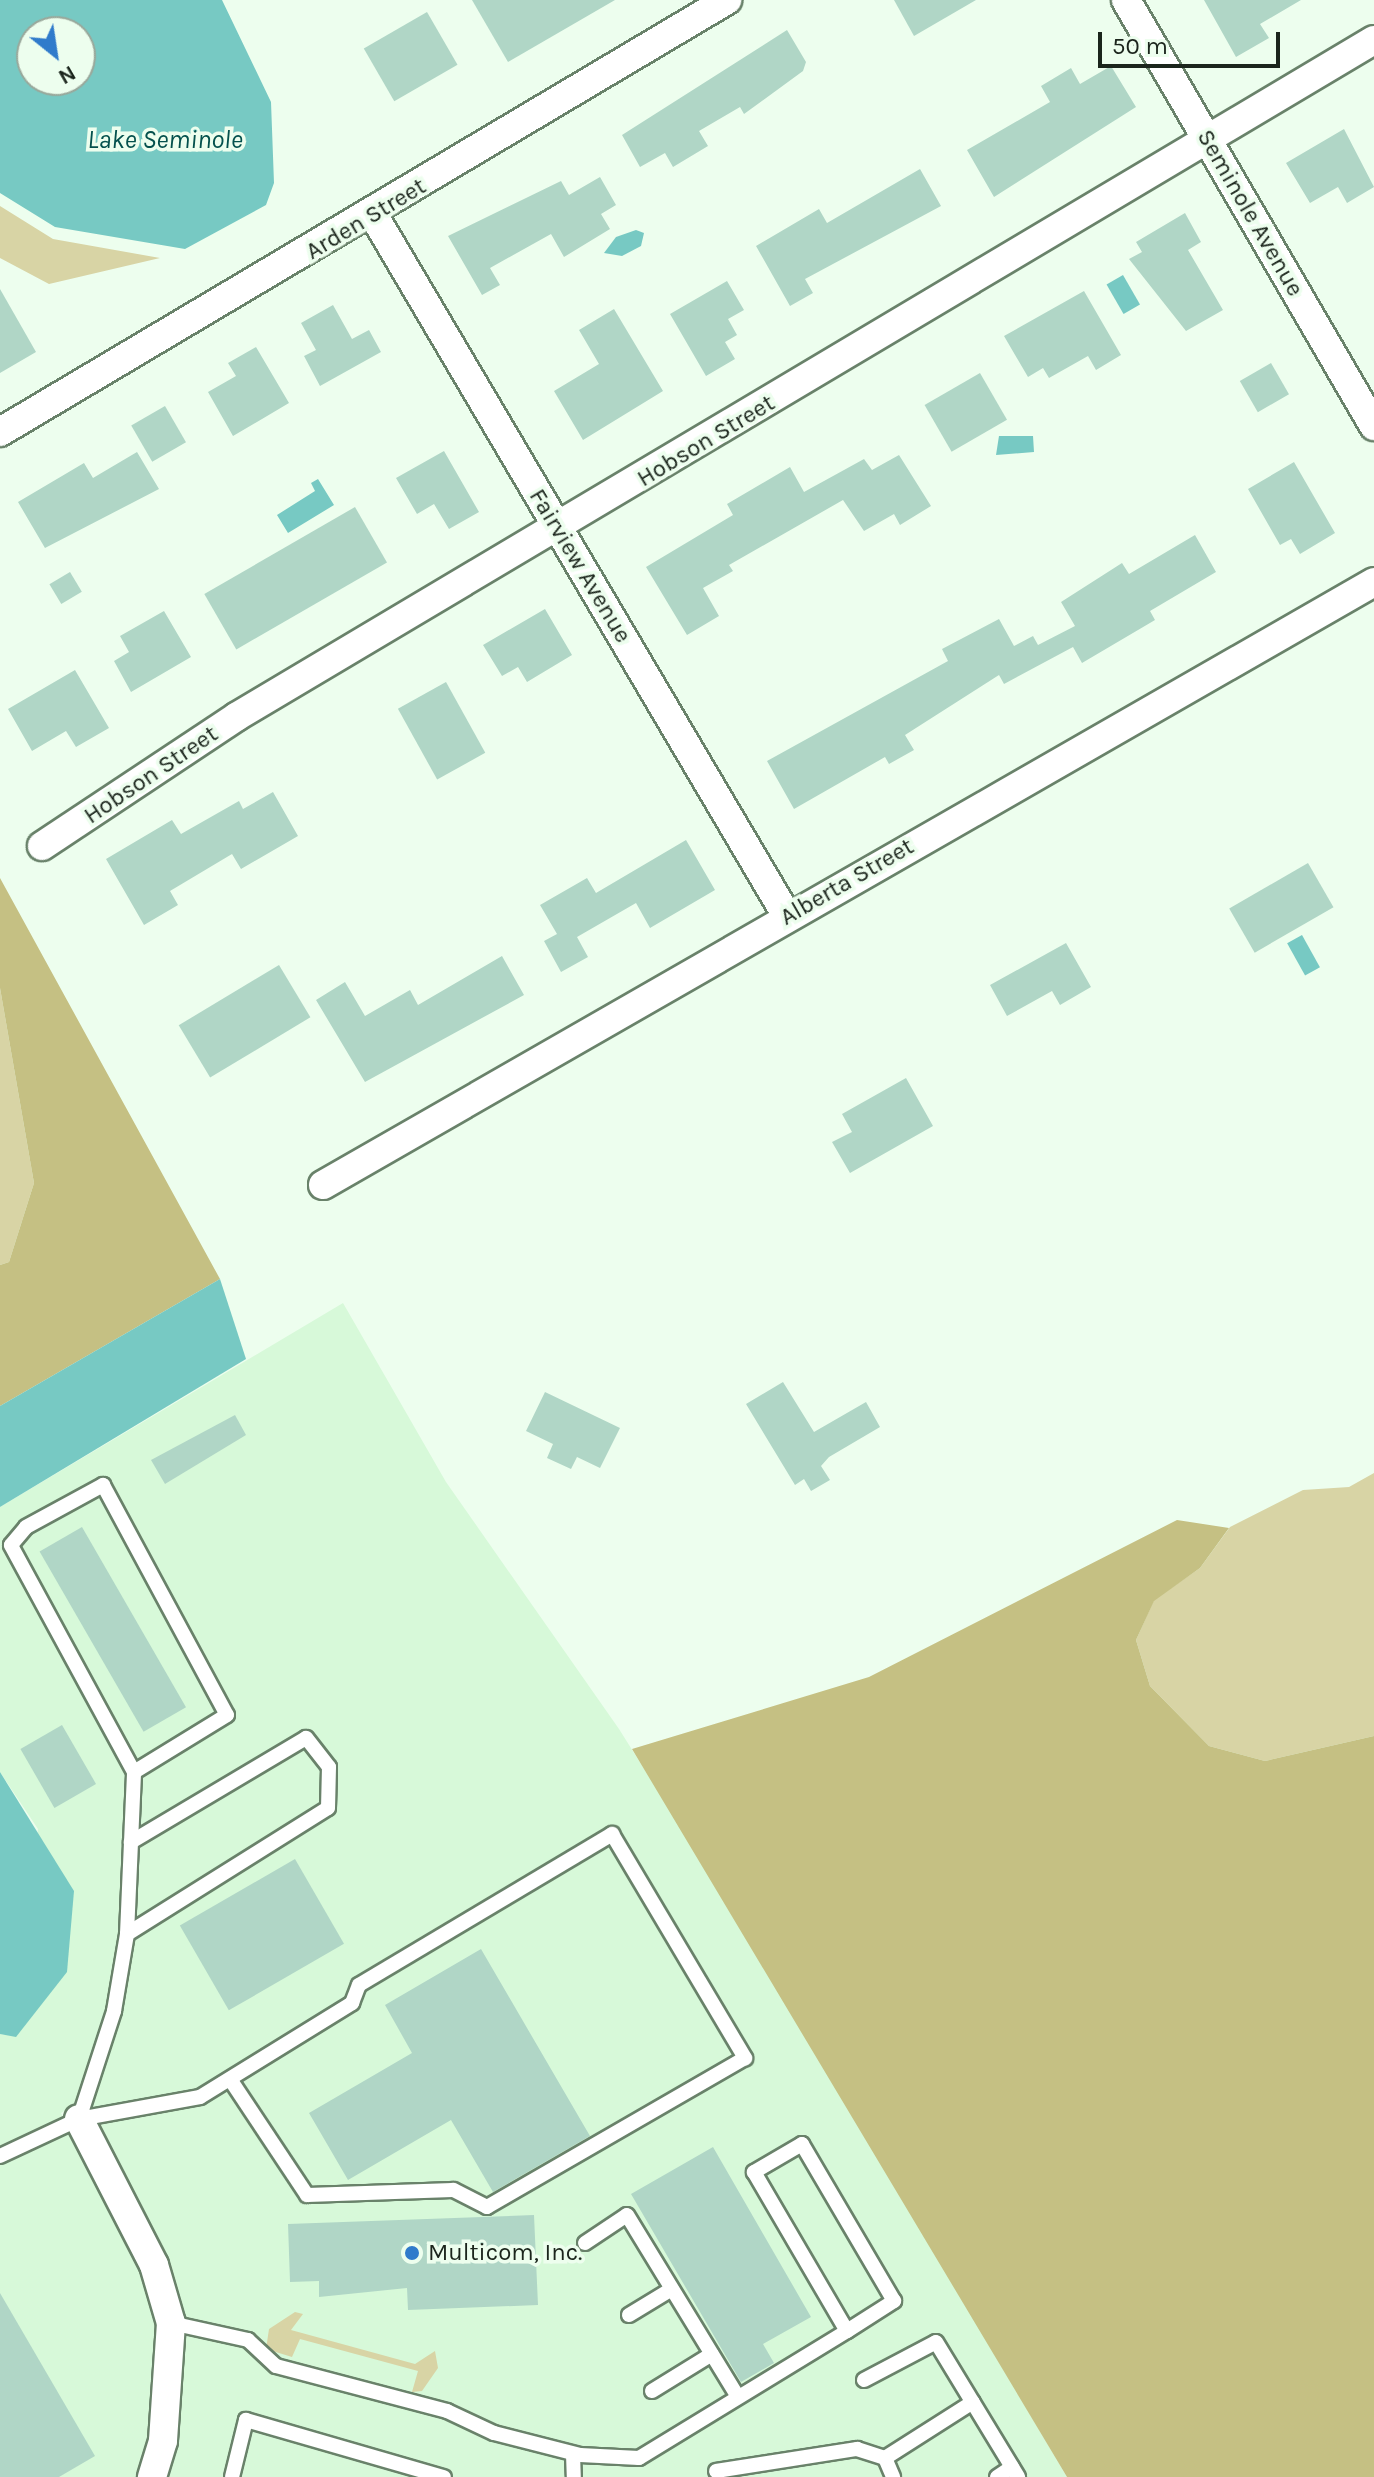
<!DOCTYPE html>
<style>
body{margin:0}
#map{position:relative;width:1374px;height:2477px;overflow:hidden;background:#edfeee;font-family:Karla,sans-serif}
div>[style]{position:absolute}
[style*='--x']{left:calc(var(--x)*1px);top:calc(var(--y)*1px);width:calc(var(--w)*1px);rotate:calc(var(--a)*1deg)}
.built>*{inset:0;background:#d7f9d9}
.green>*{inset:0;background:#d8d4a5}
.forest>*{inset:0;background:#c5c083}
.water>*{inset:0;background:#77c9c3;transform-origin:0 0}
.building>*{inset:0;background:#b0d6c6;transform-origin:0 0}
.roads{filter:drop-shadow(2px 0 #69826a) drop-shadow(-2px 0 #69826a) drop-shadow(0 2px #69826a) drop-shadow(0 -2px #69826a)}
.service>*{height:14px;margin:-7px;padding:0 7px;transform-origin:7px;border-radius:7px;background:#fff}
.minor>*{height:28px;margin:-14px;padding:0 14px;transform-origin:14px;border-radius:14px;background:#fff}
.dots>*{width:22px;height:22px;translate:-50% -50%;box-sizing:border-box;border:4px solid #edfeee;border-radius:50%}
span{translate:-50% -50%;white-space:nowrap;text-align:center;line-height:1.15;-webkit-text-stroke:7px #edfeee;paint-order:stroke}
.street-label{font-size:24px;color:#1b251c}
.poi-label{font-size:24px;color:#1b251c}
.left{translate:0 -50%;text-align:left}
.water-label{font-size:26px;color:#04514d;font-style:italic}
.north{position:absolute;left:16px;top:16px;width:80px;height:80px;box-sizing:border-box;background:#edfeee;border:2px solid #99a79a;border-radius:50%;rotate:150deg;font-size:22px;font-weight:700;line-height:32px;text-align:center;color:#1b251c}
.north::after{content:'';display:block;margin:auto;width:28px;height:36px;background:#307bcb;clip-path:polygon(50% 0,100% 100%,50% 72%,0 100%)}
.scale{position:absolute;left:1098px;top:32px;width:182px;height:36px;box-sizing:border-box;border:4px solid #1b251c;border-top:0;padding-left:10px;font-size:24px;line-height:28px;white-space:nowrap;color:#1b251c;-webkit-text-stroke:6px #edfeee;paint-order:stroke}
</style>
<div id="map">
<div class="built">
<i style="clip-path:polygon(343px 1303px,446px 1482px,619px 1729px,714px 1880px,1067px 2477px,166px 2477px,183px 2378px,183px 2320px,165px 2260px,83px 2101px,61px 2113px,142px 2269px,158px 2323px,150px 2437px,138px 2477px,0 2477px,0 2034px,16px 2036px,38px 1829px,0 1772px,0 1507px)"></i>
</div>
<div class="green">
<i style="clip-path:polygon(0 206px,53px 239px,160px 258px,49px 284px,0 258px)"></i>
<i style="clip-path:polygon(0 988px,34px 1183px,9px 1262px,0 1265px)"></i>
<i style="clip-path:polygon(1374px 1473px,1374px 1736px,1265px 1761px,1209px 1746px,1150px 1686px,1136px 1640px,1154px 1600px,1200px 1568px,1230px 1527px,1303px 1490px,1349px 1487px)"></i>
<i style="clip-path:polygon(295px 2312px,303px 2314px,291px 2330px,415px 2364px,435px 2351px,438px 2368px,422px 2391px,412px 2392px,418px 2371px,300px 2339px,292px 2357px,266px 2349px,269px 2329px)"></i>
</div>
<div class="forest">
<i style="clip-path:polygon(0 878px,220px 1279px,0 1406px,0 1265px,9px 1262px,34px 1183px,0 988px)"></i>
<i style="clip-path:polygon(1177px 1520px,1229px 1528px,1200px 1568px,1154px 1601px,1136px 1640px,1150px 1686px,1209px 1746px,1265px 1761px,1374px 1736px,1374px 2477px,1067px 2477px,632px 1749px,869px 1677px)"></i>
</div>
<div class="water">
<i style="clip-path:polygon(evenodd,0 0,222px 0,271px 102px,274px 183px,266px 205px,185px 249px,55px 227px,0 193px,0 0,32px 32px,80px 32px,80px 80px,32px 80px,32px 32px)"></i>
<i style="clip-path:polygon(636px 230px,644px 233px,641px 246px,622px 256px,604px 253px,616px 237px)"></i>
<i style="left:1123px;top:275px;width:34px;height:19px;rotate:60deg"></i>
<i style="clip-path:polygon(999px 436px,1033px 436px,1034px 452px,996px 455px)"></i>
<i style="clip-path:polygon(318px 479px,334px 505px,288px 533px,277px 515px,315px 491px,311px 483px)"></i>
<i style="left:1302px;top:935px;width:37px;height:17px;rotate:61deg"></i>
<i style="clip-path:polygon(220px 1279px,246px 1359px,0 1507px,0 1406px)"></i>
<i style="clip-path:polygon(0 1772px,74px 1891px,67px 1972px,16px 2037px,0 2034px)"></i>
</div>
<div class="building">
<i style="clip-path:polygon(472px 0,615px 0,508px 62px)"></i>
<i style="clip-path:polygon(894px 0,976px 0,914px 36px)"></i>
<i style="clip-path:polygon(1204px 0,1301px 0,1260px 24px,1269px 38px,1236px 57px)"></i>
<i style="left:427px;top:12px;width:61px;height:73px;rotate:60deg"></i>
<i style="clip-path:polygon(787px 30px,806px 62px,803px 71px,744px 114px,740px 107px,699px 131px,708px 146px,673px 167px,665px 153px,640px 167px,622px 135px)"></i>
<i style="clip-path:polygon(1111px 66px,1136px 107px,994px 197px,967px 150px,1050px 102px,1041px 86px,1071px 68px,1080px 84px)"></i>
<i style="clip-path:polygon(1344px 129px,1374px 187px,1347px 203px,1338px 187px,1310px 203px,1286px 163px)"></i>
<i style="clip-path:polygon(920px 169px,941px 206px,805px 279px,813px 293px,790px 306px,756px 246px,819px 209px,827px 223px)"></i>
<i style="clip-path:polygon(600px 177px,616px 205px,601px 214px,610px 229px,564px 257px,551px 234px,490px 268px,500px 285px,482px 295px,448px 236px,561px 181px,569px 195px)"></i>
<i style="clip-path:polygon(1185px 213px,1201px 242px,1188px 250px,1223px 310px,1186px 331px,1129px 259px,1142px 252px,1136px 242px)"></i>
<i style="clip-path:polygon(727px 281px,744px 310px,728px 319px,737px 335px,725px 342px,735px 359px,706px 376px,670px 314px)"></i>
<i style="clip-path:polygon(0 289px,36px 352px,0 373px)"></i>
<i style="clip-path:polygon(1084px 291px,1121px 355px,1096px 370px,1088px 356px,1049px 378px,1043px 368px,1028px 377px,1004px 336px)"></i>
<i style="clip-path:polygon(333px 305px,352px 339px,369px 330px,381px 352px,320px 386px,304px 356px,316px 350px,301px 323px)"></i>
<i style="clip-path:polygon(614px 309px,663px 391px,583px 440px,554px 391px,599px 364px,579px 330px)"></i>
<i style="clip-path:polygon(256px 347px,289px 403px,233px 436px,208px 392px,236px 376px,228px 363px)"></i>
<i style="left:1271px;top:363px;width:36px;height:36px;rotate:60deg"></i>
<i style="left:980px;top:373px;width:54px;height:64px;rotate:60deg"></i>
<i style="left:165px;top:406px;width:42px;height:39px;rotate:60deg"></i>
<i style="clip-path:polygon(444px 451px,479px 512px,449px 529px,434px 504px,417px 514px,396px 478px)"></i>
<i style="clip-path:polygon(137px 452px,159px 489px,45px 548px,18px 502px,84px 463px,93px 478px)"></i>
<i style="clip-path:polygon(899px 455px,931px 506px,900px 525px,894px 514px,864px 531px,843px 500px,729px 565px,733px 571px,703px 588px,719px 616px,687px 635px,646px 567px,733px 515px,727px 504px,790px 467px,804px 492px,864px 459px,872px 470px)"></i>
<i style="clip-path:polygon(1294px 462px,1335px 533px,1300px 554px,1291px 539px,1280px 545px,1248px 489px)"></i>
<i style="left:355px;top:507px;width:64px;height:174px;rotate:60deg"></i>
<i style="clip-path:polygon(1195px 535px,1216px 572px,1150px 611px,1155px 620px,1082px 663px,1073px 647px,1004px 684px,999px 675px,905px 735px,914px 750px,889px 764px,885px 757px,794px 809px,767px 761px,948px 661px,942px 649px,999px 619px,1014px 646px,1033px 636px,1038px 645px,1075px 626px,1061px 602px,1122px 563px,1129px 574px)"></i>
<i style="left:70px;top:572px;width:23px;height:24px;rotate:59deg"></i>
<i style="clip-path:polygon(545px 609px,572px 655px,527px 682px,518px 667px,502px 676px,483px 645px)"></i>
<i style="clip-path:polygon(164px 611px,191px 657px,131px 692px,114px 661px,129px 652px,120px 636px)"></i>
<i style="clip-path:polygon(75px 670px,109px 728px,76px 747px,66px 731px,32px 751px,8px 709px)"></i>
<i style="left:446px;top:682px;width:81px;height:55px;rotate:61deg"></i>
<i style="clip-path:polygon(273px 792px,298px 836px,241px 869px,232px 854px,170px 891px,178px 905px,144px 925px,106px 859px,172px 820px,181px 834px,239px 801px,243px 809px)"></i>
<i style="clip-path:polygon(686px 840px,715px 890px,650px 928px,636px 903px,577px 937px,588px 957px,561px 972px,544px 941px,557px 934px,540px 905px,587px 878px,596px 893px)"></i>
<i style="left:1308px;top:863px;width:51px;height:91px;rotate:60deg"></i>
<i style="clip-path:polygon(1066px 943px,1091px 987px,1060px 1005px,1052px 991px,1007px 1016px,990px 985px)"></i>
<i style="clip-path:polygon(502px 956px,524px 995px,365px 1082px,316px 1000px,345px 982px,365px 1016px,410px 990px,418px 1005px)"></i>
<i style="left:279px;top:965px;width:61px;height:117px;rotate:59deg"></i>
<i style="clip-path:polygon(906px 1078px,933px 1126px,850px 1173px,832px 1142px,852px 1132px,842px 1114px)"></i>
<i style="clip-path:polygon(783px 1382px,814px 1432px,866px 1402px,880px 1427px,829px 1457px,821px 1466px,830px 1480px,811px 1491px,804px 1479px,795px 1485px,746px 1404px)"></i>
<i style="clip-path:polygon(545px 1392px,620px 1428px,600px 1468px,577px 1457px,571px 1469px,547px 1458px,553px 1444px,526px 1431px)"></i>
<i style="clip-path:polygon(235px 1415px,246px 1435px,165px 1484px,151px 1460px)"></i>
<i style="left:82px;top:1527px;width:208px;height:49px;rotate:60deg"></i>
<i style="left:62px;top:1725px;width:68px;height:48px;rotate:60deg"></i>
<i style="left:295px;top:1859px;width:98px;height:133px;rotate:60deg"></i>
<i style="clip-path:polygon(481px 1949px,590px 2136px,493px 2192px,451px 2120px,348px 2180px,309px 2113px,412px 2053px,385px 2005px)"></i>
<i style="clip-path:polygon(713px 2147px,811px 2317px,763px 2344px,774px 2363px,741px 2382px,631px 2194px)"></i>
<i style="clip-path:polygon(534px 2215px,538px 2305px,408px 2310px,407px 2288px,319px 2297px,319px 2281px,290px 2282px,288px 2224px)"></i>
<i style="clip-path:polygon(0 2293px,95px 2456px,59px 2477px,0 2477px)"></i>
</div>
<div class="roads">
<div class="service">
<i style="--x:127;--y:1934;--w:237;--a:-32.1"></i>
<i style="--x:328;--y:1808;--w:41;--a:-88.6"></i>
<i style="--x:329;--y:1767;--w:37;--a:-128"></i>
<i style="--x:306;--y:1738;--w:204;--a:149.3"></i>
<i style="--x:79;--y:2119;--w:114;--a:-72"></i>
<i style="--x:114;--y:2011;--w:78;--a:-80.4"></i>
<i style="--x:127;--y:1934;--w:162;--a:-87.5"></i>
<i style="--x:134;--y:1772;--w:258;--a:-118.5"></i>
<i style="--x:11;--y:1545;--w:23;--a:-50"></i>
<i style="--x:26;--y:1527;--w:88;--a:-28.6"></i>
<i style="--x:103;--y:1485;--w:261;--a:61.7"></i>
<i style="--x:227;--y:1715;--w:109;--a:148.5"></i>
<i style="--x:0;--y:2156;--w:87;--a:-25.1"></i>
<i style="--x:79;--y:2119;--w:123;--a:-10.3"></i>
<i style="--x:200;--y:2097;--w:179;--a:-31.7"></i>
<i style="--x:352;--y:2003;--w:19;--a:-69"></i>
<i style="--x:359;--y:1985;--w:295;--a:-30.8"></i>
<i style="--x:612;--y:1834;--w:261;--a:59.3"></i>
<i style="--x:745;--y:2058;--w:298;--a:150"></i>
<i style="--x:487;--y:2207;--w:38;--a:-153"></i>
<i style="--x:453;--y:2190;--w:146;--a:178"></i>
<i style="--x:307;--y:2195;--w:139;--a:-123.6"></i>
<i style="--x:585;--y:2243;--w:50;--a:-33.7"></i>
<i style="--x:627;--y:2215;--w:213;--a:58.6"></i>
<i style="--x:629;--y:2315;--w:50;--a:-31.2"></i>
<i style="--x:171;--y:2323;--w:79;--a:12.4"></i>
<i style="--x:248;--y:2340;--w:38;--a:43"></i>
<i style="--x:276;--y:2366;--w:177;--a:14.7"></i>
<i style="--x:447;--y:2411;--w:52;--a:25.1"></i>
<i style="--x:494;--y:2433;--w:89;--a:14.3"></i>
<i style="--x:580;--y:2455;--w:59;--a:2.9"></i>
<i style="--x:639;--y:2458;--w:244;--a:-31.4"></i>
<i style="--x:847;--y:2331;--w:56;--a:-32.6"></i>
<i style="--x:894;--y:2301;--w:182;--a:-120.4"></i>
<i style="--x:802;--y:2144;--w:56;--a:149.7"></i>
<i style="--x:754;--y:2172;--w:184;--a:59.7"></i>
<i style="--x:864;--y:2380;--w:81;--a:-27.8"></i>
<i style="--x:936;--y:2342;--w:158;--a:58.7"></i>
<i style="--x:652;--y:2391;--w:70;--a:-31.7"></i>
<i style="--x:573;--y:2454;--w:23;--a:88"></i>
<i style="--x:885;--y:2458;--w:104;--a:-32.5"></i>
<i style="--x:716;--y:2471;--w:143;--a:-8.9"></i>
<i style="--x:857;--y:2449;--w:29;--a:18"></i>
<i style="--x:885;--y:2458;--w:21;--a:67"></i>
<i style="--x:232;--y:2477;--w:59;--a:-76.2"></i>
<i style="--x:246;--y:2420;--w:206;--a:16.1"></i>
<i style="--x:997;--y:2477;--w:18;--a:-34"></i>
</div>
<div class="minor">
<i style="--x:1126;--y:0;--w:493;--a:59.8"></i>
<i style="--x:374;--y:216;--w:813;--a:59.46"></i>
<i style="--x:0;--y:432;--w:846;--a:-30.72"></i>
<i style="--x:42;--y:846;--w:233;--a:-33.6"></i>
<i style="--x:236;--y:717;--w:1324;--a:-30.75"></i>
<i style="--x:323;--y:1185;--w:1212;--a:-29.84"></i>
<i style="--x:79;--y:2119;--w:164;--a:62.8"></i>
<i style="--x:154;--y:2265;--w:60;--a:73.7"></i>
<i style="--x:171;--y:2323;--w:118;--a:93.9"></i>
<i style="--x:163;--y:2441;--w:38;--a:107"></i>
</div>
</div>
<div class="dots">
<i style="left:412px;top:2253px;background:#307bcb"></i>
</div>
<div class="street-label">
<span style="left:1250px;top:213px;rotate:60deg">Seminole Avenue</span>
<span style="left:366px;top:219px;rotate:-31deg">Arden Street</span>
<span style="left:706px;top:441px;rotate:-31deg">Hobson Street</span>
<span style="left:580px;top:566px;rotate:59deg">Fairview Avenue</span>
<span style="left:151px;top:775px;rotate:-34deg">Hobson Street</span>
<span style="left:847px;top:882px;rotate:-30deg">Alberta Street</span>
</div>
<div class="poi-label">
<span class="left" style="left:428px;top:2253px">Multicom, Inc.</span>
</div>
<div class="water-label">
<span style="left:165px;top:140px">Lake Seminole</span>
</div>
<div class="north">N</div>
<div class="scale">50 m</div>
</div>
